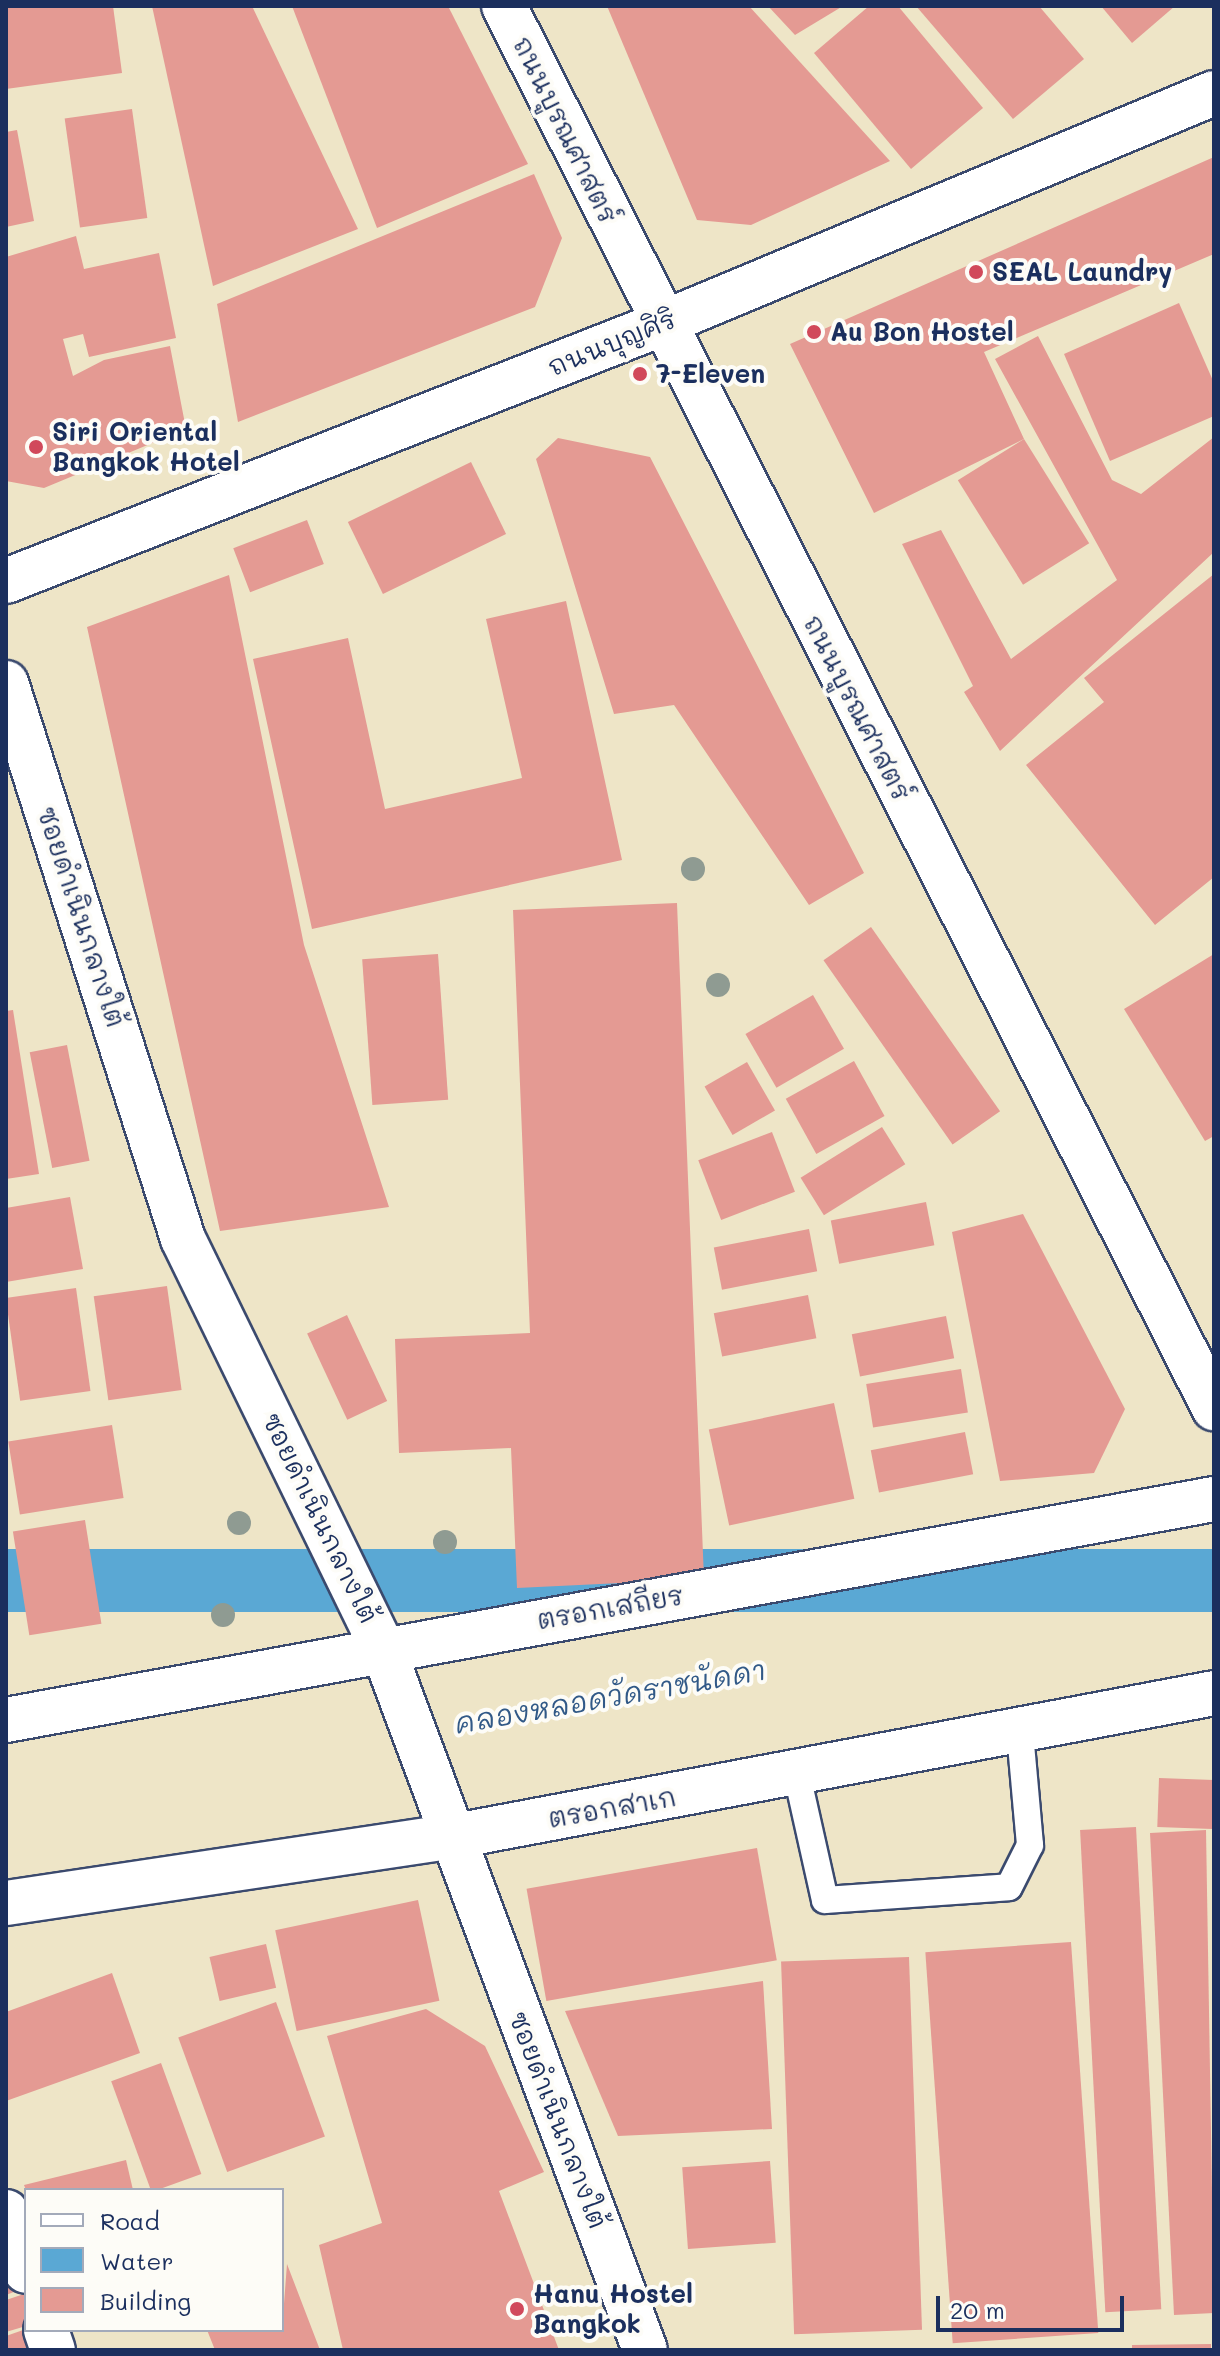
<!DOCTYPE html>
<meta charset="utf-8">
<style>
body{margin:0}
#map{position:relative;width:1220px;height:2356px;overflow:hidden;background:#eee5c7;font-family:Mali,"Playpen Sans Thai",sans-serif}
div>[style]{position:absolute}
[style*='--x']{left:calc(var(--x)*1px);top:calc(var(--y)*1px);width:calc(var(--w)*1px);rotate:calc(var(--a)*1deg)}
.water>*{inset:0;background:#5aa8d4;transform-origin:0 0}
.building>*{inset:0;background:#e49a93;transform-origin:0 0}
.roads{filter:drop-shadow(2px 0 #3b4a6e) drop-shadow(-2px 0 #3b4a6e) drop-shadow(0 2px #3b4a6e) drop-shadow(0 -2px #3b4a6e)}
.service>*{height:26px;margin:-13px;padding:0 13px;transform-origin:13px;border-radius:13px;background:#fff}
.minor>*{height:44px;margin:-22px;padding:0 22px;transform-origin:22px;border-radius:22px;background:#fff}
.trees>*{width:24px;height:24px;margin:-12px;border-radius:50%;background:#8f9b92}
.dots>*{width:22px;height:22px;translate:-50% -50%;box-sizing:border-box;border:4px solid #fdfcf7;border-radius:50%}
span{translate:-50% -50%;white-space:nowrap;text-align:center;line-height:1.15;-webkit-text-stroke:8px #fdfcf7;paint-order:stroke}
.street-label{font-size:26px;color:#1b2f5e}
.poi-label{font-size:26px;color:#1b2f5e;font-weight:700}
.left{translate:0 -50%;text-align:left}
.water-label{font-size:28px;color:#315987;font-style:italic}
.frame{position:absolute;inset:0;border:8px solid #1b2f5e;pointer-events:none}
.legend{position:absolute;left:24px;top:2188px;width:260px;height:144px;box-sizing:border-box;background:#fdfcf7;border:2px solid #a3aaba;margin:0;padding:10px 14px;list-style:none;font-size:24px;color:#1b2f5e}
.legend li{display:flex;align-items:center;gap:16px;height:40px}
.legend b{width:40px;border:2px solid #a3aaba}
.scale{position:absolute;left:936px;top:2296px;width:188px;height:36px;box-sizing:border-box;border:4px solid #1b2f5e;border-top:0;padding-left:10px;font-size:24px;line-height:28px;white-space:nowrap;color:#1b2f5e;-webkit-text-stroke:6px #fdfcf7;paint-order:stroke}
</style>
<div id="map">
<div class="water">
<i style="left:1214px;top:1549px;width:63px;height:1228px;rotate:90deg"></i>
</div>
<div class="building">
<i style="clip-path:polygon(6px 6px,113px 6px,122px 73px,6px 89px)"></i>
<i style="clip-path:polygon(152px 6px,252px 6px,358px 229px,213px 286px)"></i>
<i style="clip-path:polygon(292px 6px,448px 6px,528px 164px,377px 228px)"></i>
<i style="clip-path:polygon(607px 6px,749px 6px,890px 161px,751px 225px,697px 220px)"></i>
<i style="clip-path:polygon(768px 6px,843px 6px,795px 35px)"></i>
<i style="clip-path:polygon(869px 6px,898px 6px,983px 108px,911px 169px,814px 53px)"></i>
<i style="clip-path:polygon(916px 6px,1039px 6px,1084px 59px,1013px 119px)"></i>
<i style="clip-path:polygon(1101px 6px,1175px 6px,1132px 43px)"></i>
<i style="left:132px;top:109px;width:110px;height:68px;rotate:82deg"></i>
<i style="clip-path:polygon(17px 130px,34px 221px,6px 227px,6px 132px)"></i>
<i style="clip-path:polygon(1214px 157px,1214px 254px,984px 352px,1024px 439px,874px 513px,790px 344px)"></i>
<i style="clip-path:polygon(534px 174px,562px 238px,535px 307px,238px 422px,217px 304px)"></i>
<i style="clip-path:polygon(76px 236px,84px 269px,159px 253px,176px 338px,89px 357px,83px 334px,63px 339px,73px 376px,104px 360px,170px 346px,186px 429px,44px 488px,6px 481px,6px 257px)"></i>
<i style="clip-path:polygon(1179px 303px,1214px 383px,1214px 416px,1110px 461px,1064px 354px)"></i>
<i style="clip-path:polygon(1038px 336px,1112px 480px,1141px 494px,1214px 437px,1214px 552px,1000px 751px,964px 692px,973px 686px,902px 544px,941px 530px,1011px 659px,1117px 580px,995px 359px)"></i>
<i style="clip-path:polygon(558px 438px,650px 457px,864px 873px,809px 905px,674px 705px,614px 714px,536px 459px)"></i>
<i style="left:1024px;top:439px;width:123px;height:78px;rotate:58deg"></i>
<i style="left:471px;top:462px;width:80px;height:137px;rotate:64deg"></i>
<i style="left:307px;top:520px;width:47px;height:79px;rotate:69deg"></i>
<i style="clip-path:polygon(1214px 574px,1214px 877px,1155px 925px,1026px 765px,1104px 702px,1084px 678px)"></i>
<i style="clip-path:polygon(229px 575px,304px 945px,389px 1207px,220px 1231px,87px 627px)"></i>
<i style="clip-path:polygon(566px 601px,622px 860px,312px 929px,253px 659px,348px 638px,385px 809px,522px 778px,486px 619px)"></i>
<i style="clip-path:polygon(677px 903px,704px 1579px,517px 1588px,511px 1448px,399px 1453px,395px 1339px,530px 1333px,513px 910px)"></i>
<i style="left:871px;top:927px;width:225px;height:58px;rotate:55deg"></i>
<i style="left:438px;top:954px;width:146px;height:76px;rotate:86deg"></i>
<i style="clip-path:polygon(1214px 954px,1214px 1136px,1205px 1141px,1124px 1009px)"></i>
<i style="left:813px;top:995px;width:62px;height:78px;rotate:60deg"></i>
<i style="clip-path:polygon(13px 1010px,39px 1174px,6px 1179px,6px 1011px)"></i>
<i style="left:67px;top:1045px;width:118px;height:38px;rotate:79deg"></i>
<i style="left:854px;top:1061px;width:63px;height:78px;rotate:61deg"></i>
<i style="left:747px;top:1062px;width:56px;height:49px;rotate:60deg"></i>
<i style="left:882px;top:1127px;width:44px;height:96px;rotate:58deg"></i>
<i style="left:772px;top:1132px;width:64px;height:79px;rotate:69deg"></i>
<i style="clip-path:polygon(70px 1197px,83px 1269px,6px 1282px,6px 1208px)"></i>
<i style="left:926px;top:1202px;width:44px;height:97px;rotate:79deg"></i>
<i style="clip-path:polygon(1023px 1214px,1125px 1409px,1094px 1473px,1000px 1481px,952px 1232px)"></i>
<i style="left:809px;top:1229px;width:43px;height:97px;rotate:79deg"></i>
<i style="left:167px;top:1286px;width:105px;height:74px;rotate:82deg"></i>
<i style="left:76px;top:1288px;width:104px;height:71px;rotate:82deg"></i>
<i style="left:808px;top:1295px;width:44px;height:96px;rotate:79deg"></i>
<i style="left:347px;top:1315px;width:95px;height:44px;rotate:65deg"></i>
<i style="left:946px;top:1316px;width:43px;height:96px;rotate:79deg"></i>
<i style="left:961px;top:1369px;width:44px;height:96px;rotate:81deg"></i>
<i style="left:834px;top:1403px;width:98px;height:128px;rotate:78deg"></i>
<i style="left:112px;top:1425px;width:74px;height:105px;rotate:81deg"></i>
<i style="left:965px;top:1432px;width:43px;height:96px;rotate:79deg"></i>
<i style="left:85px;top:1520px;width:105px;height:73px;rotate:81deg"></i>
<i style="left:1159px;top:1778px;width:55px;height:49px;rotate:2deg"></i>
<i style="left:1136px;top:1827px;width:483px;height:56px;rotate:87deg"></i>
<i style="clip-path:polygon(1206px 1830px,1214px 2313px,1174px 2315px,1150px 1833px)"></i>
<i style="left:757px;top:1848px;width:114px;height:234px;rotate:80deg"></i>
<i style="left:418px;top:1900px;width:103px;height:146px;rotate:78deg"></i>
<i style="left:1071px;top:1942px;width:392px;height:146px;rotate:86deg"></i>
<i style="left:266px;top:1944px;width:45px;height:58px;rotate:77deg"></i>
<i style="left:909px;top:1957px;width:373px;height:128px;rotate:88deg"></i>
<i style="clip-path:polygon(112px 1973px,140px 2053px,6px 2101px,6px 2012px)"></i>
<i style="clip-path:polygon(763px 1981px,772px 2129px,618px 2136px,565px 2011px)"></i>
<i style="left:276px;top:2002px;width:143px;height:104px;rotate:70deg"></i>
<i style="clip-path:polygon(426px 2009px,485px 2046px,544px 2172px,499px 2191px,559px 2350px,343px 2350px,319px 2245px,382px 2223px,327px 2036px)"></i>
<i style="left:161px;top:2063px;width:118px;height:53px;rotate:70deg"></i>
<i style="clip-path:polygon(126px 2160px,133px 2190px,26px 2190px,24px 2185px)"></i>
<i style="left:770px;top:2161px;width:82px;height:88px;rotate:86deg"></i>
<i style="clip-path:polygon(287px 2264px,320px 2350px,215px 2350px,207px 2330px,282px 2330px)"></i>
<i style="clip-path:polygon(6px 2270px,24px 2288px,6px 2295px)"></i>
<i style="clip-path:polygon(24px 2294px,26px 2326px,6px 2332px,6px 2300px)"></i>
<i style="clip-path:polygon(26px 2329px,33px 2350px,6px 2350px,6px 2336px)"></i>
<i style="clip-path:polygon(1211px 2344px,1211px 2350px,1132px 2350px,1132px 2345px)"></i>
</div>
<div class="roads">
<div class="service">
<i style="--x:797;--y:1775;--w:128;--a:77.4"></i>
<i style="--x:825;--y:1900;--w:184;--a:-4"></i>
<i style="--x:1009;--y:1887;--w:47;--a:-63.4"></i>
<i style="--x:1030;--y:1845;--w:113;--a:-95.1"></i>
</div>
<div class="minor">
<i style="--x:504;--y:6;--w:1572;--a:63.14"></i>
<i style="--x:6;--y:581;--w:704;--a:-21.42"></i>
<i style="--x:661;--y:324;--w:599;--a:-22.67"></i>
<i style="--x:6;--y:683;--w:583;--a:72.34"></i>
<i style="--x:183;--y:1239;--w:456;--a:64"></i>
<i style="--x:383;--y:1649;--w:748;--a:69.51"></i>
<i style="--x:6;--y:1720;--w:1228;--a:-10.37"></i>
<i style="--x:6;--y:1903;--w:449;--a:-8.5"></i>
<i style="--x:450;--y:1837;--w:777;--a:-10.67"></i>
<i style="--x:6;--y:2212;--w:62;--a:71.3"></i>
<i style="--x:46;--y:2330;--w:21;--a:71"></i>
</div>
</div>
<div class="trees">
<i style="left:693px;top:869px"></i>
<i style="left:718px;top:985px"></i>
<i style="left:239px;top:1523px"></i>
<i style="left:445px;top:1542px"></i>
<i style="left:223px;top:1615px"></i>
</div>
<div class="dots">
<i style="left:976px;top:272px;background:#d1495b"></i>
<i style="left:814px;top:332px;background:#d1495b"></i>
<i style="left:640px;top:374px;background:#d1495b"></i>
<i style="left:36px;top:447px;background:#d1495b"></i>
<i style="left:517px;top:2309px;background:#d1495b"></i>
</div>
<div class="street-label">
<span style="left:565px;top:130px;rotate:64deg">ถนนบูรณศาสตร์</span>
<span style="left:612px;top:343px;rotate:-22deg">ถนนบุญศิริ</span>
<span style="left:857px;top:708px;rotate:63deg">ถนนบูรณศาสตร์</span>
<span style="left:81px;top:917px;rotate:72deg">ซอยดำเนินกลางใต้</span>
<span style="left:320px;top:1518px;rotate:64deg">ซอยดำเนินกลางใต้</span>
<span style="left:610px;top:1608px;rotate:-10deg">ตรอกเสถียร</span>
<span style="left:612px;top:1808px;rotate:-10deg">ตรอกสาเก</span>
<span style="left:558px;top:2120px;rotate:69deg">ซอยดำเนินกลางใต้</span>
</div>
<div class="poi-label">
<span class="left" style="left:992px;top:272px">SEAL Laundry</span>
<span class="left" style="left:830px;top:332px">Au Bon Hostel</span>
<span class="left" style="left:656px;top:374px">7-Eleven</span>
<span class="left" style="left:52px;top:447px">Siri Oriental<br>Bangkok Hotel</span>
<span class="left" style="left:533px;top:2309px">Hanu Hostel<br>Bangkok</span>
</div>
<div class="water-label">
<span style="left:610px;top:1696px;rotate:-10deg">คลองหลอดวัดราชนัดดา</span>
</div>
<div class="frame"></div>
<ul class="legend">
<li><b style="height:10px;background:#fff"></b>Road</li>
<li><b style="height:22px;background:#5aa8d4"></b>Water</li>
<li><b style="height:22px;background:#e49a93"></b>Building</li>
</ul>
<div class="scale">20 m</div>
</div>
